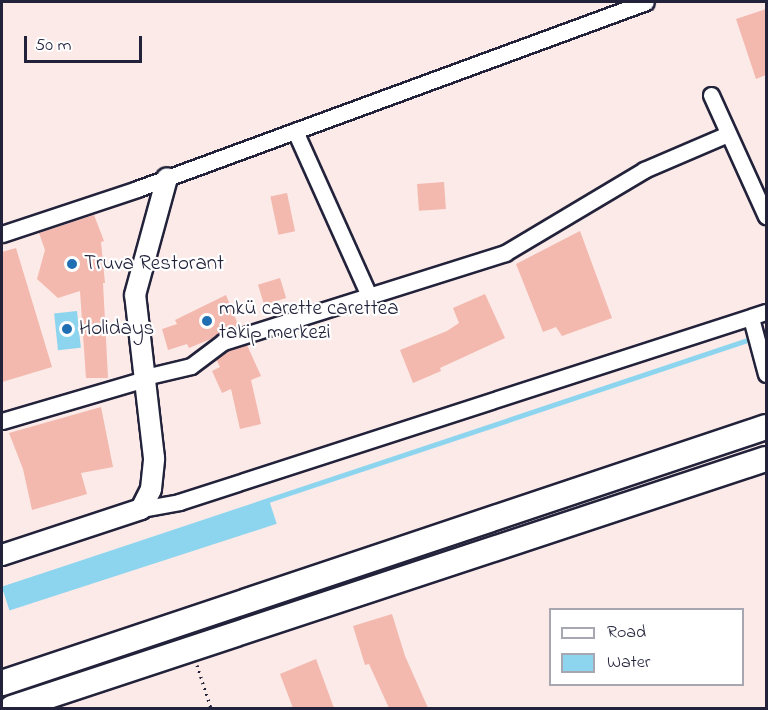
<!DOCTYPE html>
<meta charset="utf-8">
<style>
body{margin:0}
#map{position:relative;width:768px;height:710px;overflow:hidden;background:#fbeae7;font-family:"Indie Flower",sans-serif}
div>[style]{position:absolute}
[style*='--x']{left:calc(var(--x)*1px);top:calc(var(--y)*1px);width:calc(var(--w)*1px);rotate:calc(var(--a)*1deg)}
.water>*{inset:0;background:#8dd5ef;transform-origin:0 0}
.stream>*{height:4.5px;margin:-2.25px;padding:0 2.25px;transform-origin:2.25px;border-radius:2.25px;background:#8dd5ef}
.building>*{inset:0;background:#f3b8ae;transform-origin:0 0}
.path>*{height:3px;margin-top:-1.5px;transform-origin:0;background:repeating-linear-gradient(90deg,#22223b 0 1.5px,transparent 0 6px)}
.roads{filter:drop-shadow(2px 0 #22223b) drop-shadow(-2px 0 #22223b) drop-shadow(0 2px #22223b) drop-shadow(0 -2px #22223b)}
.minor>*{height:15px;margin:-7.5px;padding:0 7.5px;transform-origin:7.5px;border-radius:7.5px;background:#fff}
.tertiary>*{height:20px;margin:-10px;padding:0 10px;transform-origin:10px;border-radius:10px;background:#fff}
.primary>*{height:24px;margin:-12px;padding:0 12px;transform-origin:12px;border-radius:12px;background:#fff}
.dots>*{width:16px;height:16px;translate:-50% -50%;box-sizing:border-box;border:3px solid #fff;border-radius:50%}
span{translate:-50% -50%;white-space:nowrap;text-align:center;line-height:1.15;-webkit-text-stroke:4.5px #fff;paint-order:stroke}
.poi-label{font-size:21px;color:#22223b}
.left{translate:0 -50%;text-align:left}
.frame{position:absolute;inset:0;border:3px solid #22223b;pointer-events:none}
.legend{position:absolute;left:549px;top:608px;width:195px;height:78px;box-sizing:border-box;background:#fff;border:2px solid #a7a7b1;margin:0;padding:8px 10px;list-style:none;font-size:18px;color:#22223b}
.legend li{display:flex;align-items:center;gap:12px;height:30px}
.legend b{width:30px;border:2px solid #a7a7b1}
.scale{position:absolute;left:24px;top:36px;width:118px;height:27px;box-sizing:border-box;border:3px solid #22223b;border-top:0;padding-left:8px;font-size:18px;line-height:21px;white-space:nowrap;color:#22223b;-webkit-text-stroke:4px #fff;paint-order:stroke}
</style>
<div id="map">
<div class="water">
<i style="left:77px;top:311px;width:37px;height:23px;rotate:84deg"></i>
<i style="left:269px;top:500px;width:25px;height:281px;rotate:72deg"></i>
</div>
<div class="stream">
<i style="--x:2;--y:589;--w:805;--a:-18.46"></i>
</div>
<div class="building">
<i style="clip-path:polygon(766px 9px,766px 75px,756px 79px,736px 19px)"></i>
<i style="left:444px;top:182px;width:27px;height:27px;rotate:86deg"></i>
<i style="left:287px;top:193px;width:39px;height:17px;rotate:78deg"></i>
<i style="clip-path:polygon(94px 215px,104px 241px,101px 242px,105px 283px,103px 283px,108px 378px,86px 378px,80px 291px,58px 298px,37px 279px,45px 250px,39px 233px)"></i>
<i style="clip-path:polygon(580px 231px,612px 318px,562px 336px,556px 327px,543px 332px,516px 264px)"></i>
<i style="clip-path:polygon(16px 248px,52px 367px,2px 382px,2px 252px)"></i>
<i style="left:280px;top:278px;width:21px;height:23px;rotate:73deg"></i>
<i style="clip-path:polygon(485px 294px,505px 338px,440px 368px,441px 371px,413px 383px,400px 350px,447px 331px,459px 323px,453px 308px)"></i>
<i style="clip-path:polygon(226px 295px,239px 327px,189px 348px,187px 344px,168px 350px,162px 329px,177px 324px,175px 320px)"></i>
<i style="clip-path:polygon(247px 345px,261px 376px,251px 380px,261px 424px,240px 429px,231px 389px,222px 393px,212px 371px,220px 367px,216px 359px,228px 351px)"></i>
<i style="clip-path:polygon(101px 407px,113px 467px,81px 473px,87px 494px,32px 510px,23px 469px,9px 433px)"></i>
<i style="clip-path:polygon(392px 614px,405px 656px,428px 708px,389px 708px,369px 664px,365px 665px,353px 626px)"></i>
<i style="clip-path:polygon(316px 659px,334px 708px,293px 708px,280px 674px)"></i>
</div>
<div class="path">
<i style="--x:197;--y:665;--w:45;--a:72"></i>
</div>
<div class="roads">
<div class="minor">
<i style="--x:711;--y:95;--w:133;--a:65.6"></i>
<i style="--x:295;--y:131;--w:181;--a:65.8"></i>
<i style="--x:2;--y:234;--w:142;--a:-18.4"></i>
<i style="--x:137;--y:189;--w:542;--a:-20.17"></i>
<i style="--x:751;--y:318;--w:58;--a:75"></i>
<i style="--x:145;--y:377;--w:47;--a:-13.4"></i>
<i style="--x:191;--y:366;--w:40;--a:-37"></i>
<i style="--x:223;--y:342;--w:296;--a:-17.5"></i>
<i style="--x:505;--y:253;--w:162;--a:-30.8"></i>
<i style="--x:644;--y:170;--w:91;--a:-23.2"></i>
<i style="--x:2;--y:421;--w:149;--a:-16.4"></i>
<i style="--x:141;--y:509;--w:39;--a:-10"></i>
<i style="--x:179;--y:502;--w:617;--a:-17.94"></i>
</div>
<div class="tertiary">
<i style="--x:2;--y:555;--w:146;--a:-18.3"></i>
<i style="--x:141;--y:509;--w:22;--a:-63"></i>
<i style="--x:151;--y:489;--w:31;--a:-84"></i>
<i style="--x:154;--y:458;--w:164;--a:-96.6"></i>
<i style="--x:135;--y:295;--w:121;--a:-74.7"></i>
</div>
<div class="primary">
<i style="--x:2;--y:683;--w:806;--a:-18.52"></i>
<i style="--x:12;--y:708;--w:794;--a:-18.28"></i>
</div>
</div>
<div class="dots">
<i style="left:72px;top:264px;background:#1f6fb2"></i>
<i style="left:207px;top:321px;background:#1f6fb2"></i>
<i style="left:67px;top:329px;background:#1f6fb2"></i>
</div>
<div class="poi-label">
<span class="left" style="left:84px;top:264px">Truva Restorant</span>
<span class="left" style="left:219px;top:321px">mkü carette carettea<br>takip merkezi</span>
<span class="left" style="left:79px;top:329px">Holidays</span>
</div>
<div class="frame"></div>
<ul class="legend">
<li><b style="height:8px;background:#fff"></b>Road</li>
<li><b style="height:16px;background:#8dd5ef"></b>Water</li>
</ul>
<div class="scale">50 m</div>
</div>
